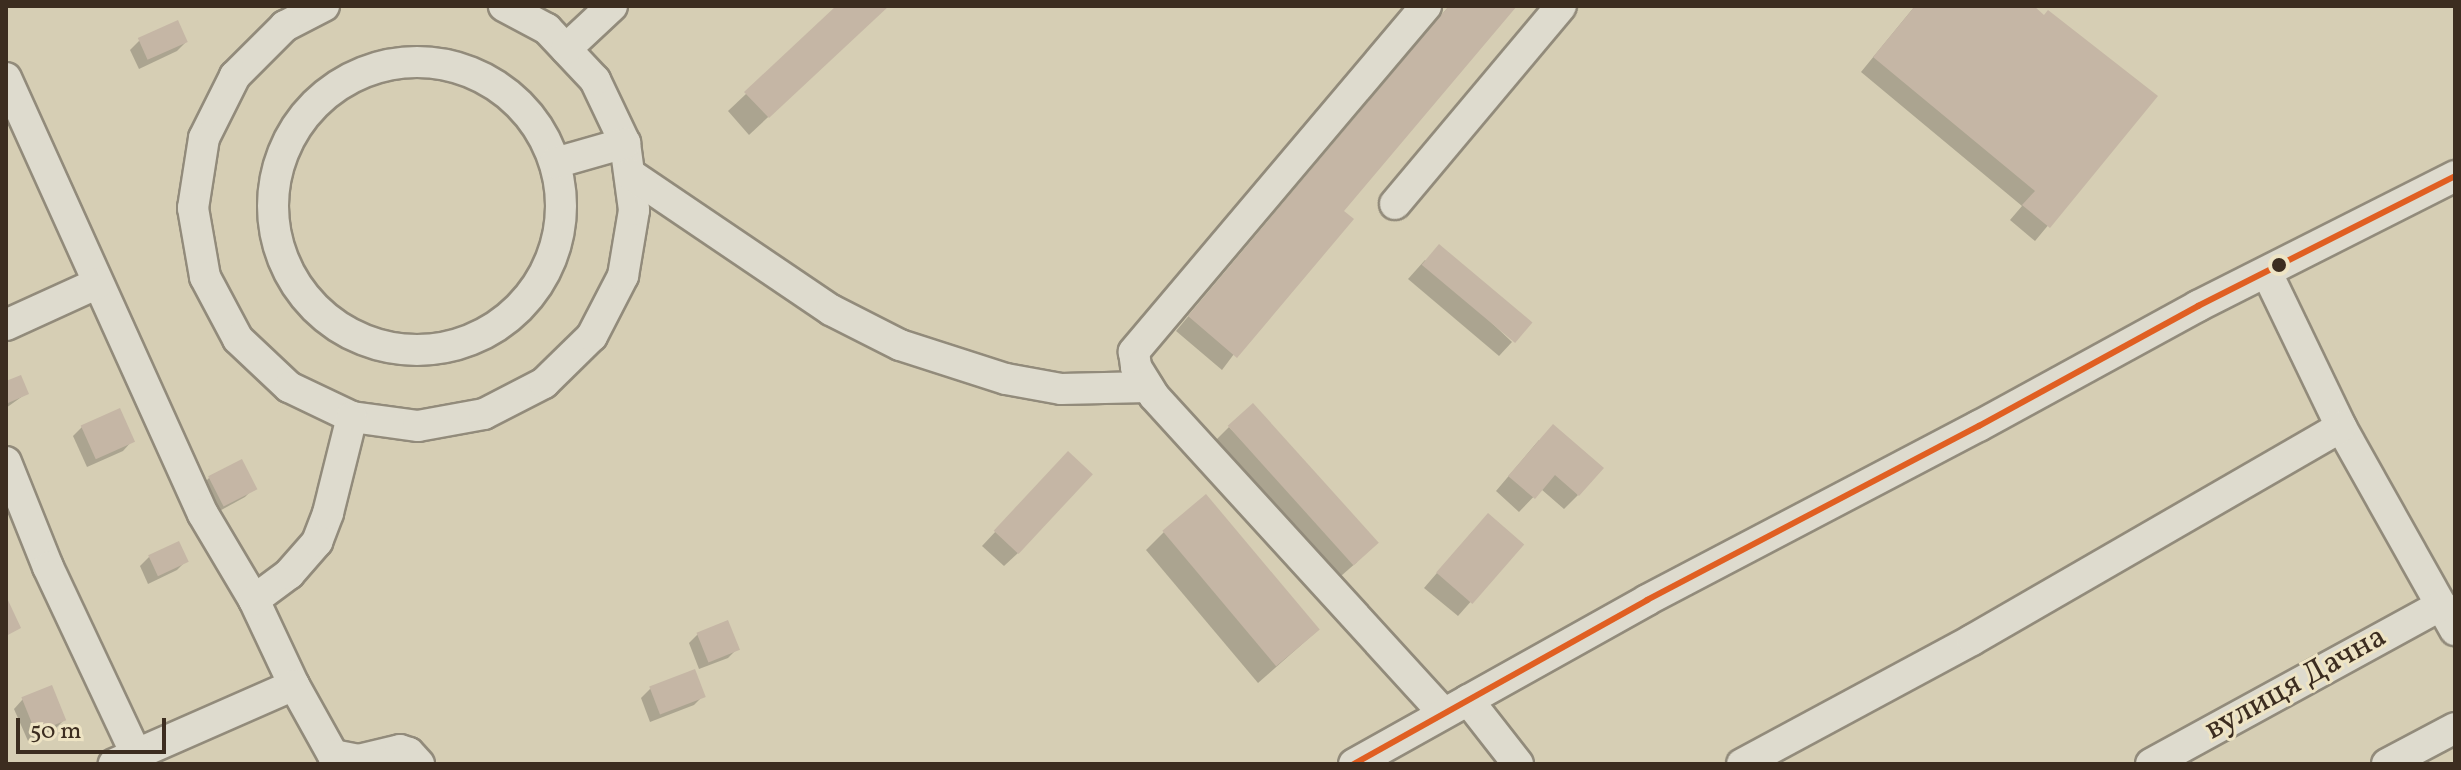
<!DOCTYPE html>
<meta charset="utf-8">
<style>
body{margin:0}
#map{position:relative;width:2461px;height:770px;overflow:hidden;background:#d6ceb4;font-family:Vollkorn,serif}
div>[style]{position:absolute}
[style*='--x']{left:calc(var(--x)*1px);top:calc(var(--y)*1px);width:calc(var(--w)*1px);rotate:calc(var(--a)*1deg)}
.shadow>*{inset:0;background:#0003}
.building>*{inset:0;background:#c5b6a5;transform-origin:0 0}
.roads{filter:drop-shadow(2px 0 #928b7b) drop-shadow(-2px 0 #928b7b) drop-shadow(0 2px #928b7b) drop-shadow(0 -2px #928b7b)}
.minor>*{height:30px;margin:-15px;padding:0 15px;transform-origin:15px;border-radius:15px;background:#dedbce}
.minor>.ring{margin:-15px;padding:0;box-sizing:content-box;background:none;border:30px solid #dedbce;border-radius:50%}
.bus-1>*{height:6px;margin:-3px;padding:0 3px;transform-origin:3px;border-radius:3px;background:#e05f22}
.dots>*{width:22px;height:22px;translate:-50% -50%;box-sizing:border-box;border:4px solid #eee4c4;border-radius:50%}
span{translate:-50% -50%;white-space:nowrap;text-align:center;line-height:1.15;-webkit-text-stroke:6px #eee4c4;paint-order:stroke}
.street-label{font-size:32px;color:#3c2d20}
.frame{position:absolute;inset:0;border:8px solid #3c2d20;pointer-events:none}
.scale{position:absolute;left:16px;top:718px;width:150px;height:36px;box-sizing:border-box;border:4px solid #3c2d20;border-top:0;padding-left:10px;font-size:24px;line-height:28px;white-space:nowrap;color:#3c2d20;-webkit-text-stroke:6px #eee4c4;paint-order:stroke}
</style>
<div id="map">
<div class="shadow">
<i style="clip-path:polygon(839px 6px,887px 6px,749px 135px,728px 111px)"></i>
<i style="clip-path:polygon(1449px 6px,1514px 6px,1341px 212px,1222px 370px,1176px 331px)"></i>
<i style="clip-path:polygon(1915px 6px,2031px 6px,2155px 97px,2035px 241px,2010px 220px,2022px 206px,1861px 72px)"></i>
<i style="clip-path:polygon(139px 41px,186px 42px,177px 51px,139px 69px,130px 50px)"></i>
<i style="clip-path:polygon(1425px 260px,1512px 342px,1499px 356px,1408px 279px)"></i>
<i style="clip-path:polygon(20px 377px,27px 393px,6px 408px,6px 383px)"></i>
<i style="clip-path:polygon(82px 427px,132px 441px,123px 451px,87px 467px,73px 436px)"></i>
<i style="clip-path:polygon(1229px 427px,1357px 562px,1333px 583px,1211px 445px)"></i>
<i style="clip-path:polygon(1539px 440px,1578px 495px,1564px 509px,1541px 489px,1519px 512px,1496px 491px)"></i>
<i style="clip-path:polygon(1055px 468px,1018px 553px,1004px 566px,982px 546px)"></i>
<i style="clip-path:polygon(209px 478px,254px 488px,245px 497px,214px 514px,200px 487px)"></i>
<i style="clip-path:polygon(1474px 530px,1521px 545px,1458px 616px,1424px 588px)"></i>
<i style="clip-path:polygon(1164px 532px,1318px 630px,1258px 683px,1146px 550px)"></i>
<i style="clip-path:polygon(149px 557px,186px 561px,177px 570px,148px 584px,140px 566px)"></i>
<i style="clip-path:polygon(698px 634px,737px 649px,728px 658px,699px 669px,689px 643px)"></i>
<i style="clip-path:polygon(650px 689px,703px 696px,694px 705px,650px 722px,641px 698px)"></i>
<i style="clip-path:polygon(23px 699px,64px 720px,55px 729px,28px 741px,14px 709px)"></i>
</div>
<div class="building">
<i style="clip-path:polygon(836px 6px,889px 6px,769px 118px,744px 92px)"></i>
<i style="clip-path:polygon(1449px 6px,1517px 6px,1344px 211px,1354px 219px,1237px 358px,1188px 316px)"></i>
<i style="clip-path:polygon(1915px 6px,2034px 6px,2044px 15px,2048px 10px,2158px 96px,2050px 228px,2022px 205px,2035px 191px,1873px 57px)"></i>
<i style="left:178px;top:20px;width:24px;height:44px;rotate:66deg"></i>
<i style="left:1439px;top:244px;width:122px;height:27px;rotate:40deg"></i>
<i style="clip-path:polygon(21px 375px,29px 394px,8px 403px,6px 381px)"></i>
<i style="left:1253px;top:403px;width:188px;height:34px;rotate:48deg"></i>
<i style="left:120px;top:408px;width:37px;height:43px;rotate:66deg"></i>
<i style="clip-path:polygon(1553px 424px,1604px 468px,1579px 496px,1555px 475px,1535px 499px,1508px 476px)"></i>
<i style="left:1068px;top:451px;width:34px;height:109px;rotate:43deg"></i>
<i style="left:242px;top:459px;width:34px;height:38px;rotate:63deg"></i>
<i style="left:1206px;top:494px;width:177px;height:57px;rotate:50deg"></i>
<i style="left:1488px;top:513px;width:48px;height:79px;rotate:41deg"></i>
<i style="left:179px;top:541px;width:23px;height:34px;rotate:65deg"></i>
<i style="clip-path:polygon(6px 596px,21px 628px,6px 636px)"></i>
<i style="left:728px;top:620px;width:32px;height:34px;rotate:68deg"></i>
<i style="left:695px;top:669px;width:30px;height:49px;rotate:69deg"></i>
<i style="left:52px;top:685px;width:38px;height:33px;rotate:68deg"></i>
</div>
<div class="roads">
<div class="minor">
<i style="--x:324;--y:6;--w:44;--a:152.9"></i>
<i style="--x:285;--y:26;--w:71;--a:135"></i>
<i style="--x:235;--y:76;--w:69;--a:116.6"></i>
<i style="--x:204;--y:138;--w:71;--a:98.9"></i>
<i style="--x:193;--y:208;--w:70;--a:80.1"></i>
<i style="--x:205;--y:277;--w:70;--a:62"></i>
<i style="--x:238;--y:339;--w:70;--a:43.3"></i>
<i style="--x:289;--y:387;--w:70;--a:25.5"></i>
<i style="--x:352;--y:417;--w:67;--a:7.8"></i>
<i style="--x:418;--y:426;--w:67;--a:-10.3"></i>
<i style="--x:484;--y:414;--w:68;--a:-27.3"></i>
<i style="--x:544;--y:383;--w:67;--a:-44.4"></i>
<i style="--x:592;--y:336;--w:68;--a:-62.7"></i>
<i style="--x:623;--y:276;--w:67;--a:-80.5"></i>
<i style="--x:634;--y:210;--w:68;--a:-97.7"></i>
<i style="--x:625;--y:143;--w:70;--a:-115.5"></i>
<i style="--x:595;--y:80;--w:70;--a:-133.3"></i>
<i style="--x:547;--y:29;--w:49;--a:-151.9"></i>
<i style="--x:1426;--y:6;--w:453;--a:130.2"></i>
<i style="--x:1134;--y:352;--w:15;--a:82"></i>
<i style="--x:1136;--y:367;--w:34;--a:58"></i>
<i style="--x:1154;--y:396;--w:429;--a:47.6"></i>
<i style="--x:566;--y:49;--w:63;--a:-43.1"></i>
<i class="ring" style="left:273px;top:62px;width:258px;height:258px"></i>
<i style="--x:6;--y:78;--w:478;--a:65.7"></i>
<i style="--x:203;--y:514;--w:100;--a:59.3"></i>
<i style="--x:254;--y:600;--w:94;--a:64.8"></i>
<i style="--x:294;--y:685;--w:197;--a:156.3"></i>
<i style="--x:555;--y:163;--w:73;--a:-15.9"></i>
<i style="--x:630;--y:174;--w:243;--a:34.1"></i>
<i style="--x:831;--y:310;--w:77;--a:26.9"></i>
<i style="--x:900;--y:345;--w:111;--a:17.8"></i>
<i style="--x:1006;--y:379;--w:56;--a:10.3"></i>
<i style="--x:1061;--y:389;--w:87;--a:-1.3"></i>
<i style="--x:1395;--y:204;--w:258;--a:-50"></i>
<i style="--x:2267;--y:273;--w:171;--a:64.3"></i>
<i style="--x:2341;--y:427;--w:233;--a:60.7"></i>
<i style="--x:6;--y:325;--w:101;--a:-24.5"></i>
<i style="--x:6;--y:462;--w:113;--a:68.2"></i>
<i style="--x:48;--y:567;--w:207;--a:64.8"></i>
<i style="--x:254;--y:600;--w:44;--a:-36.6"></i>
<i style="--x:289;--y:574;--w:43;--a:-48.8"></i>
<i style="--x:317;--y:542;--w:31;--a:-69"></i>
<i style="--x:328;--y:513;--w:99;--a:-76"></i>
<i style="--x:294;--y:685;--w:80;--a:60.9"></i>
<i style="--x:333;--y:755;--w:25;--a:11"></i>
<i style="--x:358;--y:760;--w:43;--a:-13.4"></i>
<i style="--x:400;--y:750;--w:9;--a:18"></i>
<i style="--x:409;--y:753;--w:15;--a:48"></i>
<i style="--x:1468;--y:700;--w:81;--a:52"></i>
<i style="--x:1354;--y:764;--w:336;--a:-29.2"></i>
<i style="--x:1647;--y:600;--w:375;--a:-27.7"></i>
<i style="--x:1979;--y:426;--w:250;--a:-28.7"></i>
<i style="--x:2198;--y:306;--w:288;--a:-26.8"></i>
<i style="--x:1742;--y:764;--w:261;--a:-28.3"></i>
<i style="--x:1972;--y:640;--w:426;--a:-30"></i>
<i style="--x:2151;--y:764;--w:331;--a:-28.7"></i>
<i style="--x:2387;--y:764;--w:77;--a:-27.9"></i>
</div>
</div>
<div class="bus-1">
<i style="--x:1354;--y:764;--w:336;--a:-29.2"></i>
<i style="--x:1647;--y:600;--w:375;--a:-27.7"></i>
<i style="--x:1979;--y:426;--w:250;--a:-28.7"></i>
<i style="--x:2198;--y:306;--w:288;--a:-26.8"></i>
</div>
<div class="dots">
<i style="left:2279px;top:265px;background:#3c2d20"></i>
</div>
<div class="street-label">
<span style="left:2296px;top:684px;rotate:-29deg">вулиця Дачна</span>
</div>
<div class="frame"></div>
<div class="scale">50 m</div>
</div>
